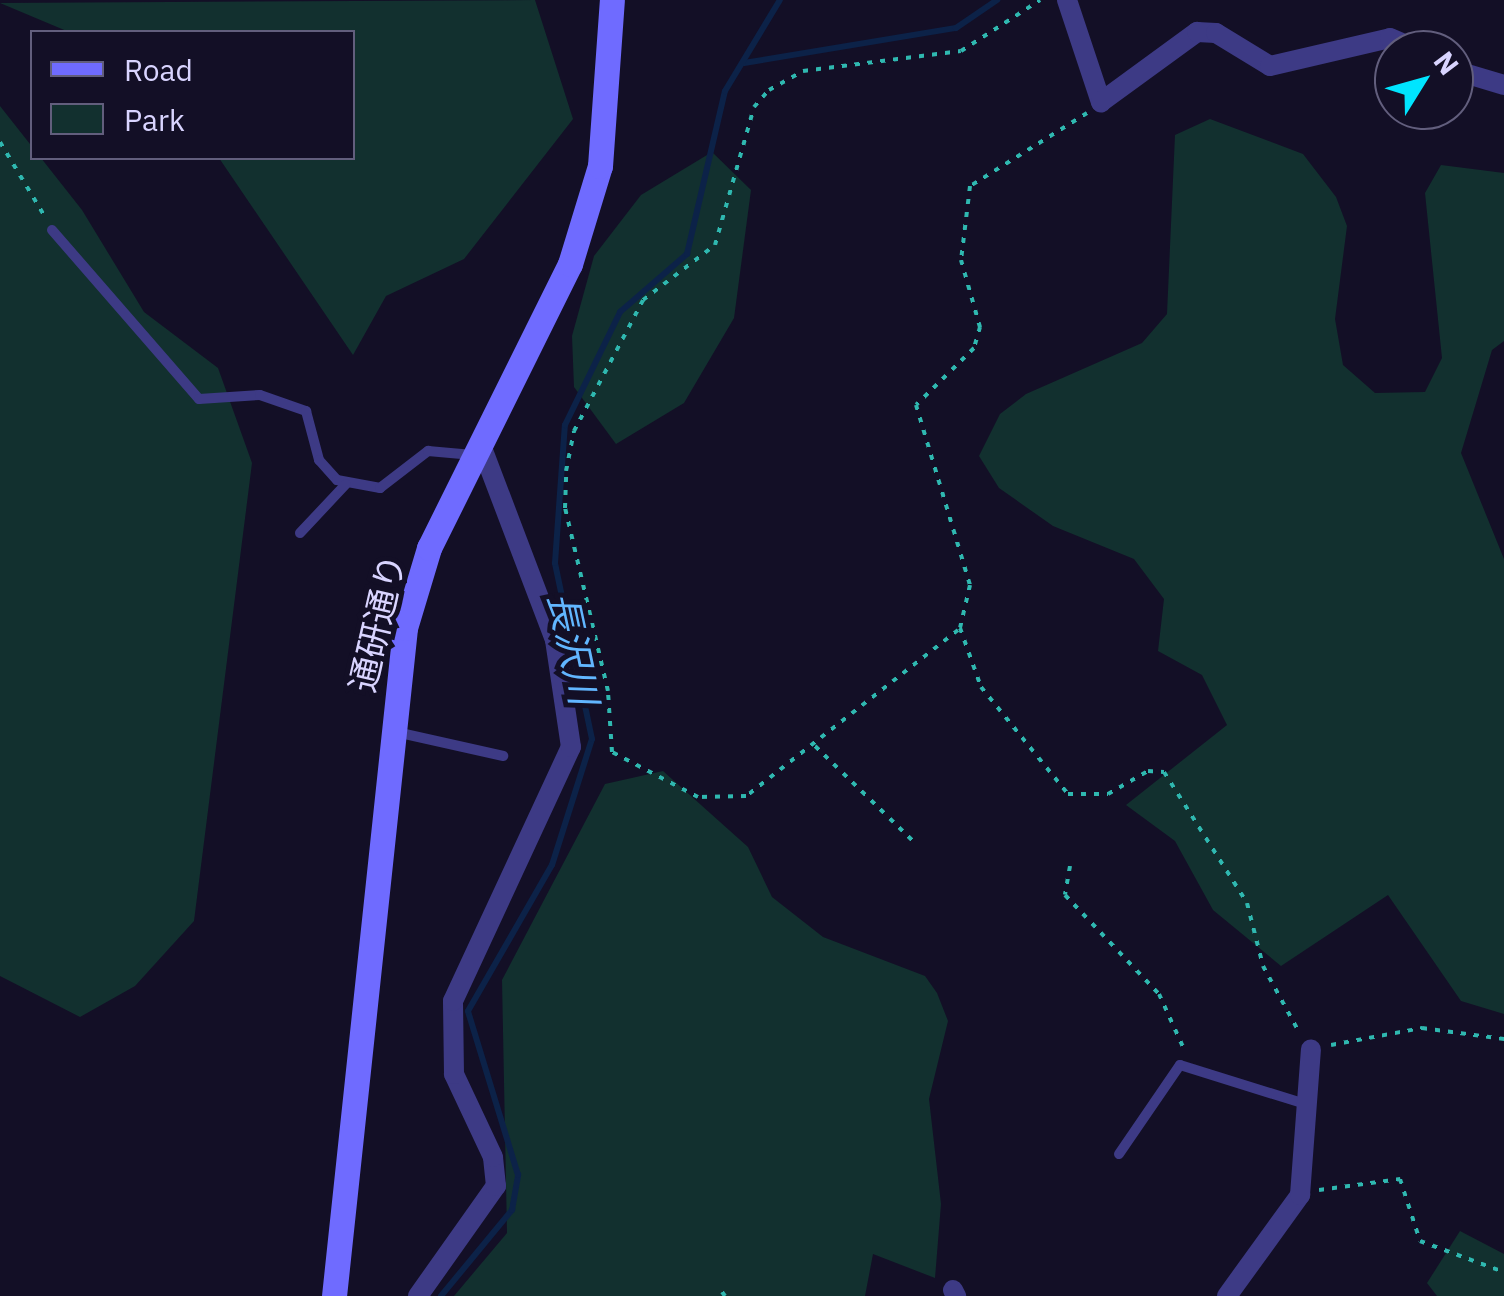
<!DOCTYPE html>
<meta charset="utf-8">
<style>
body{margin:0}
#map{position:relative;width:1504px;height:1296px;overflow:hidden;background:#130f26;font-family:"IBM Plex Sans","Noto Sans JP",sans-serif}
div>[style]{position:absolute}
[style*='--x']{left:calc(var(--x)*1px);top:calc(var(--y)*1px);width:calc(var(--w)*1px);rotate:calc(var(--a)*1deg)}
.green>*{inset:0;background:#12302f}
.stream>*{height:6px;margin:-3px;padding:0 3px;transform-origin:3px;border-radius:3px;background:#0c2248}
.path>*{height:4px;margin-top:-2px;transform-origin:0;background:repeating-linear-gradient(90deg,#2fb8b0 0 5px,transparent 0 13px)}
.lane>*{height:10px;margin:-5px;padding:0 5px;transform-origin:5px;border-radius:5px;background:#3d3a85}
.street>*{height:20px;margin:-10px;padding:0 10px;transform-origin:10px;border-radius:10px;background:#3d3a85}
.secondary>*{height:25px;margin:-12.5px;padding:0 12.5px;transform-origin:12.5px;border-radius:12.5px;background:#6f6bff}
span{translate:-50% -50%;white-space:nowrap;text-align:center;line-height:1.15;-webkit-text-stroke:10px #130f26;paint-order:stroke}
.street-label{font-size:35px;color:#d9d4ff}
.water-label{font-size:38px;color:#62b6ff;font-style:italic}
.legend{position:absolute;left:30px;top:30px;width:325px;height:130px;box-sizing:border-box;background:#130f26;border:2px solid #625e7d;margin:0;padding:12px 18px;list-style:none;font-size:30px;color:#d9d4ff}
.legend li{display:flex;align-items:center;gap:20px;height:50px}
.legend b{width:50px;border:2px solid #625e7d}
.north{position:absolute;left:1374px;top:30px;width:100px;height:100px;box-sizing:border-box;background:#130f26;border:2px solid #625e7d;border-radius:50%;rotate:53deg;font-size:28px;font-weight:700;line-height:40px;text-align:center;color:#d9d4ff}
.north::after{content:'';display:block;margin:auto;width:35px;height:45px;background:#00e5ff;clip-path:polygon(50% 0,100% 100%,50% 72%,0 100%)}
</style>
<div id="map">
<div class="green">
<i style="clip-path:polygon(535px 0,573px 119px,464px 259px,386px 296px,353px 355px,219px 158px,352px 158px,352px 32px,69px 32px,0 3px)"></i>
<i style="clip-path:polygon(0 106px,82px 210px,144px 312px,218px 368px,252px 463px,194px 921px,135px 986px,80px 1017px,0 976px)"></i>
<i style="clip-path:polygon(1210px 119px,1303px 154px,1336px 197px,1347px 226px,1335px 319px,1343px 365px,1375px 393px,1425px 392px,1442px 358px,1425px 193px,1441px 165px,1504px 173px,1504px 341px,1492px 350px,1461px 453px,1504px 559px,1504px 1014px,1461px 1001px,1388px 895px,1281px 966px,1213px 910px,1175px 841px,1126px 805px,1227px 725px,1202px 675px,1158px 651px,1164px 599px,1134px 559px,1053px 526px,999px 488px,979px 456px,1000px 414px,1026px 394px,1142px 343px,1167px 314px,1175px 135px)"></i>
<i style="clip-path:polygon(712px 152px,751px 190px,734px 318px,684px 403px,616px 444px,574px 387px,572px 336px,594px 256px,641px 195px)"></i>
<i style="clip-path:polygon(663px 771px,748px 847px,772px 897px,823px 937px,925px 976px,937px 993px,948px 1021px,929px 1099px,941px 1204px,935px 1278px,873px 1254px,865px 1296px,454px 1296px,507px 1233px,502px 980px,605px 784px)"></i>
<i style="clip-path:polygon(1460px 1231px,1504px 1254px,1504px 1296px,1437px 1296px,1427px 1283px)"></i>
</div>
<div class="stream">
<i style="--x:744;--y:63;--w:215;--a:-9.4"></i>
<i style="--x:956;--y:28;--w:50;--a:-34.3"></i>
<i style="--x:441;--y:1296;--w:112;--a:-50.5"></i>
<i style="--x:512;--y:1210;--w:36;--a:-80"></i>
<i style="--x:518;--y:1175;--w:171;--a:-107"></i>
<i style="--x:468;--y:1011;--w:168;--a:-60.1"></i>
<i style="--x:552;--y:865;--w:132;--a:-72.4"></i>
<i style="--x:592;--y:739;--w:180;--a:-101.9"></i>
<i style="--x:555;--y:563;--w:138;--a:-85.9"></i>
<i style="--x:565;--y:425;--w:126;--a:-64"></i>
<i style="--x:620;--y:312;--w:89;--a:-40.9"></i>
<i style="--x:687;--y:254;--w:167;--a:-76.9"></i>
<i style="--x:725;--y:91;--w:106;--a:-58.9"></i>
</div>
<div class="path">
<i style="--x:1087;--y:113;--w:138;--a:148"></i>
<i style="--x:970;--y:186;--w:75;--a:96.9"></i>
<i style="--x:961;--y:260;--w:70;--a:74.2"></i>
<i style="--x:980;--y:327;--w:22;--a:106"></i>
<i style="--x:974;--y:348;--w:81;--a:135.5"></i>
<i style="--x:916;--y:405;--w:188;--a:73.3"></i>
<i style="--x:970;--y:585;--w:44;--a:103.1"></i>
<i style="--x:960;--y:628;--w:63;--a:70.4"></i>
<i style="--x:981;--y:687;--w:138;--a:50.9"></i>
<i style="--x:1068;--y:794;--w:40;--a:0"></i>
<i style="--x:1108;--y:794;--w:46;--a:-29.9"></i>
<i style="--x:1148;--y:771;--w:16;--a:4"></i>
<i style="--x:1164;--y:772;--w:155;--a:57.6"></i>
<i style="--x:1247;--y:903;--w:65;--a:75.7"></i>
<i style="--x:1263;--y:966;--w:77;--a:61.4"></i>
<i style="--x:0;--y:142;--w:87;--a:59"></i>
<i style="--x:958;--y:630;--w:269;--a:141.9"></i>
<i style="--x:746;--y:796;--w:48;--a:178.8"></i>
<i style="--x:698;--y:797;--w:97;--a:-152.4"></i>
<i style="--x:612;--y:752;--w:61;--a:-93.8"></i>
<i style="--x:608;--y:691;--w:188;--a:-103.2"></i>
<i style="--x:565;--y:508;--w:37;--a:-88"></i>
<i style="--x:566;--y:471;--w:41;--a:-78.7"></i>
<i style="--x:574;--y:431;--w:148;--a:-62.2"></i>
<i style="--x:643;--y:300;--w:91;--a:-37.4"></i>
<i style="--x:715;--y:245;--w:143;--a:-74.2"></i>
<i style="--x:754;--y:107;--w:23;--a:-49"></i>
<i style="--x:769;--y:90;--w:39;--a:-29"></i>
<i style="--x:803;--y:71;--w:159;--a:-7.2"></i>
<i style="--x:961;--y:51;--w:94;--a:-32.8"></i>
<i style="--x:815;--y:746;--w:135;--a:44.1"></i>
<i style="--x:1070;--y:866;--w:29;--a:100"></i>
<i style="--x:1065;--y:895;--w:137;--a:46.5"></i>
<i style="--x:1159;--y:994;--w:60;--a:65.6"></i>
<i style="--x:1331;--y:1045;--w:93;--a:-10.6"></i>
<i style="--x:1422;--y:1028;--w:83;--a:7.6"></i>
<i style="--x:1319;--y:1190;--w:82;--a:-7.7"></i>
<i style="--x:1400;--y:1179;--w:65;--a:72.1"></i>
<i style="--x:1420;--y:1241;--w:90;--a:20.3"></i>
<i style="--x:722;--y:1292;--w:5;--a:53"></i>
</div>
<div class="lane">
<i style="--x:52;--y:230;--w:224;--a:49"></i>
<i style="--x:199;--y:399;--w:61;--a:-3.8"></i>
<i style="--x:260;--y:395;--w:49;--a:19.2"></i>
<i style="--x:306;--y:411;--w:51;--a:75.1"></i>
<i style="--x:319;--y:460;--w:27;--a:48"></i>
<i style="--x:337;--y:480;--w:44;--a:10.5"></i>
<i style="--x:380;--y:488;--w:61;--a:-37.6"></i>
<i style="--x:428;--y:451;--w:45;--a:5.1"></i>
<i style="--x:300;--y:533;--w:67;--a:-46.8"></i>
<i style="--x:396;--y:732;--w:110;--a:12.6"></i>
<i style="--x:1119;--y:1154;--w:108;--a:-55.6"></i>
<i style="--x:1180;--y:1065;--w:128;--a:17.3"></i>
</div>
<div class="street">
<i style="--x:1067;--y:0;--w:108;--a:71.6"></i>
<i style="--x:1101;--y:102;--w:119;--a:-36.1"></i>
<i style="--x:1197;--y:32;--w:19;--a:3"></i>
<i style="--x:1216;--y:33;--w:63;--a:31.4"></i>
<i style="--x:1270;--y:66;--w:123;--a:-13.1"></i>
<i style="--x:1390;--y:38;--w:30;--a:23"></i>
<i style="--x:1454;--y:70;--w:52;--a:16.7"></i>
<i style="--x:953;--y:1290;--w:7;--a:63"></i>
<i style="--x:418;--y:1296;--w:135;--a:-54.7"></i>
<i style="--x:496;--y:1186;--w:29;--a:-96"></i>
<i style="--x:493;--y:1157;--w:92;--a:-115.2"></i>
<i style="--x:454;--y:1074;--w:73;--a:-90.8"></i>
<i style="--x:453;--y:1001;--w:280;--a:-65.1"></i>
<i style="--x:571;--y:747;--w:108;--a:-98.5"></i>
<i style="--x:555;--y:640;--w:211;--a:-110.8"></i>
<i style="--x:1227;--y:1296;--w:125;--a:-54.1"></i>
<i style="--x:1300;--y:1195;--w:146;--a:-85.7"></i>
</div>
<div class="secondary">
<i style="--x:334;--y:1296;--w:672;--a:-83.93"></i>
<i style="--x:405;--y:628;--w:84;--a:-73.3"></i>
<i style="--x:429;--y:548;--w:317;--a:-63.6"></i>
<i style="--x:570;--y:264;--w:102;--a:-73"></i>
<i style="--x:600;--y:166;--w:166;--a:-85.9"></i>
</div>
<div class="street-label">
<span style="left:377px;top:623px;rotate:-77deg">通研通り</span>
</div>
<div class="water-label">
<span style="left:574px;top:648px;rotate:78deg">長沢川</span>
</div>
<ul class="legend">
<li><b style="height:12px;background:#6f6bff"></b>Road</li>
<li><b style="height:28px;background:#12302f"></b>Park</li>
</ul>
<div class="north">N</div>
</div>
